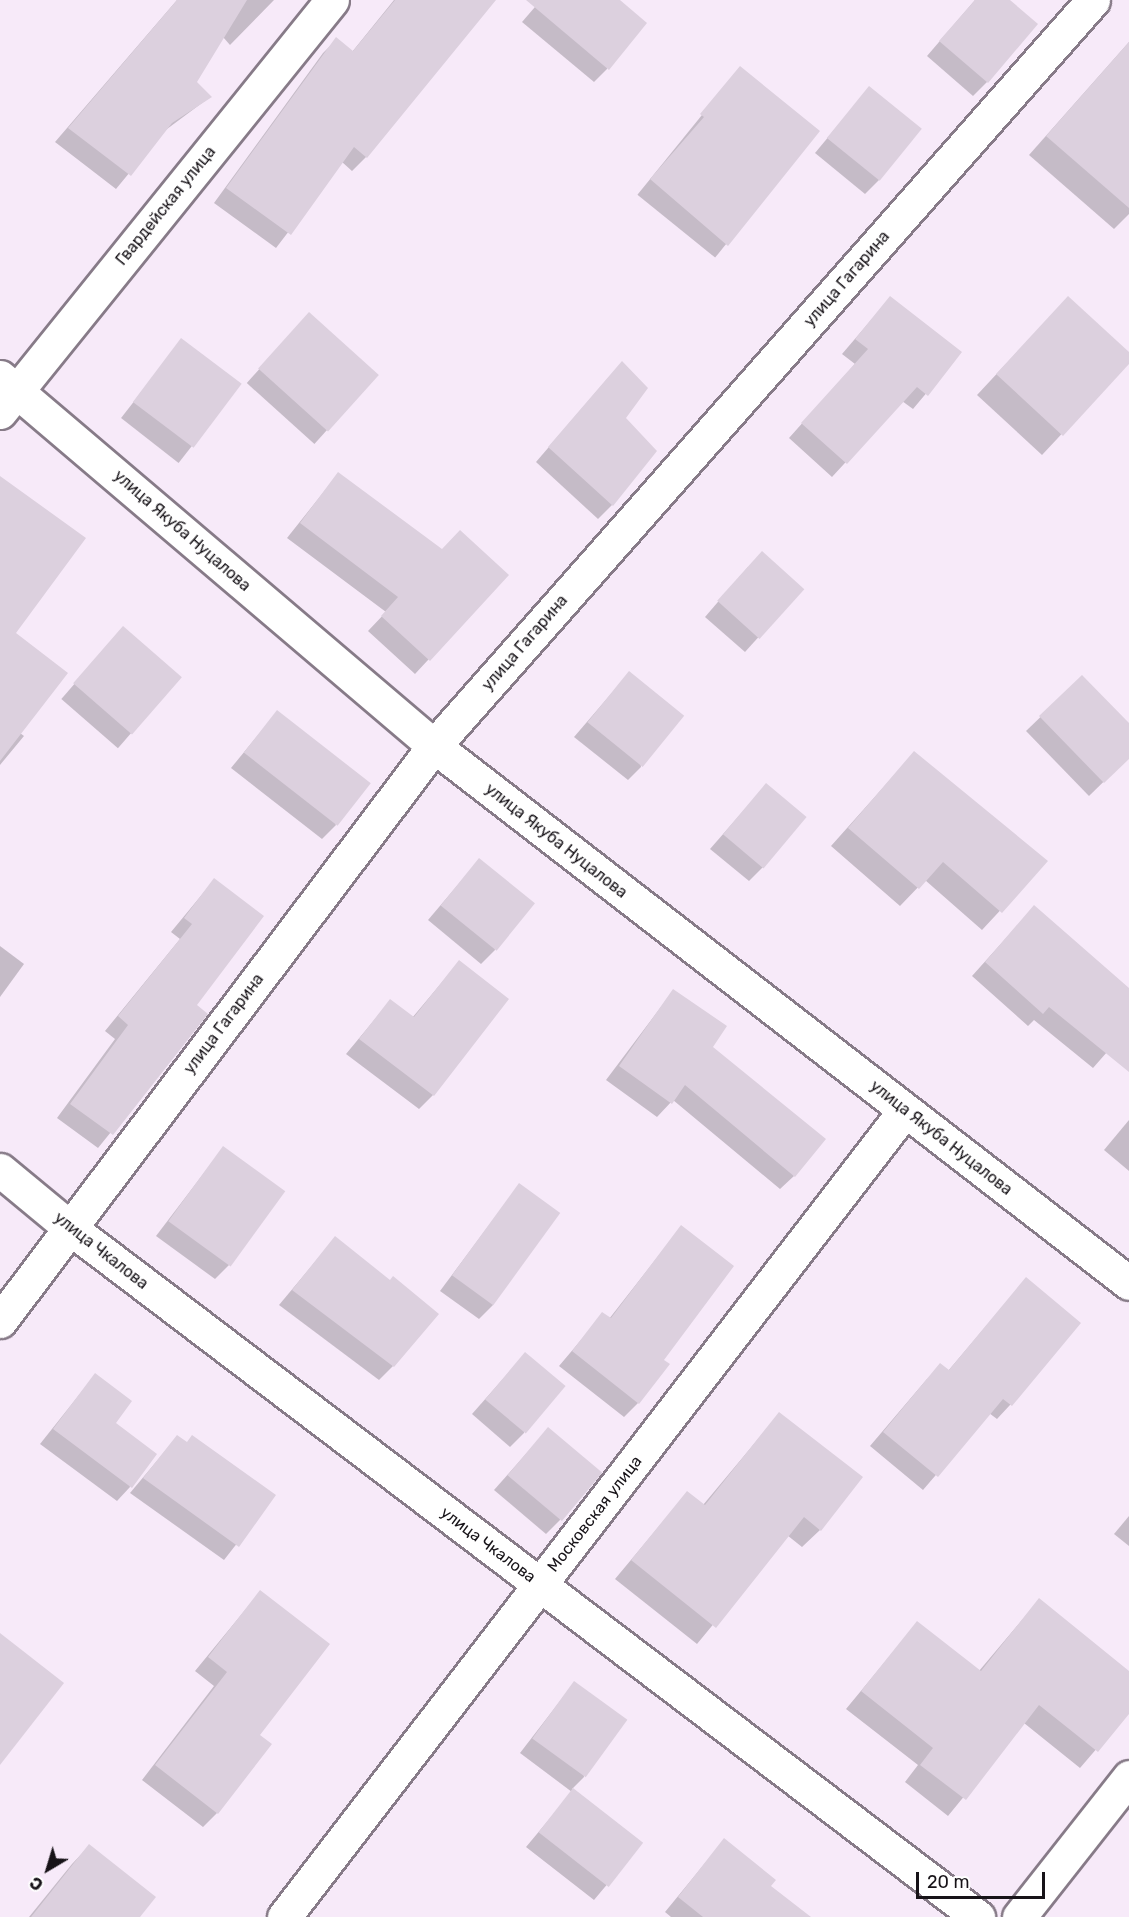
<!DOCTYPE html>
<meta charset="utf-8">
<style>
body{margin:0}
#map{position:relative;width:1129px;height:1917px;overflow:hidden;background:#f7eaf9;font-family:Rubik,sans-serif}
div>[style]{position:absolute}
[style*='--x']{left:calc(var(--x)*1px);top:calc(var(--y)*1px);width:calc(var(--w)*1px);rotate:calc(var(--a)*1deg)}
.shadow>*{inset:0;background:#0003;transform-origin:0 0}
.building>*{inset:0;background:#dcd0de;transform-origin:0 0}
.roads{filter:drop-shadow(2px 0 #877b88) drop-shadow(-2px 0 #877b88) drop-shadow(0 2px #877b88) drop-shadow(0 -2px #877b88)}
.minor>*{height:33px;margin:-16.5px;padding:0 16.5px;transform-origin:16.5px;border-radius:16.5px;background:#fff}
span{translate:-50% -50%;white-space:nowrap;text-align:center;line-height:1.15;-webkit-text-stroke:4.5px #fff;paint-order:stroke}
.street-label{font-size:16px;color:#171318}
.north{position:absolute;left:18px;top:1839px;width:60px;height:60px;-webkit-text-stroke:4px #fff;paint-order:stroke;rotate:218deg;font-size:16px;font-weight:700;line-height:24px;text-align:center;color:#171318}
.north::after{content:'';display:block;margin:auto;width:21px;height:27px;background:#171318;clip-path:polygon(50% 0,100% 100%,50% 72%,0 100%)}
.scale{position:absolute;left:916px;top:1872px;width:129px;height:27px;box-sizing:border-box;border:3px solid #171318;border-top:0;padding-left:8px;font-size:18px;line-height:21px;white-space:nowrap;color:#171318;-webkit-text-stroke:4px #fff;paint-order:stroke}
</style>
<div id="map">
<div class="shadow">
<i style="clip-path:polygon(177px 0,274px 0,230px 45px,223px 37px,195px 82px,210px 97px,163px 132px,116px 189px,55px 142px)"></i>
<i style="clip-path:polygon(394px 0,494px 0,366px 157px,352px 171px,342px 162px,276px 248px,214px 203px,323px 53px,337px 39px,352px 52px)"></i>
<i style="clip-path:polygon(541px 0,618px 0,607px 69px,594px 82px,522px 22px)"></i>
<i style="clip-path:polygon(975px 0,1007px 0,987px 82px,973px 96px,927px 56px)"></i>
<i style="clip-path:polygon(1129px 42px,1129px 214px,1114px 229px,1029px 155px)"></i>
<i style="left:740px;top:68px;width:100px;height:163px;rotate:39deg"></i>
<i style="clip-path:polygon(869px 88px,879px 180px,865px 194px,815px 153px)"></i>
<i style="clip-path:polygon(890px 298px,960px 353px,913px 409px,902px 401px,832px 477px,789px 438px,855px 364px,842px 354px)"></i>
<i style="left:309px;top:314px;width:91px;height:93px;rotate:42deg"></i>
<i style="clip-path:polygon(1048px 319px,1129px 354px,1129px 362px,1042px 455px,977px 395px)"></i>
<i style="left:182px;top:340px;width:73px;height:99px;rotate:38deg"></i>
<i style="clip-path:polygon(609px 377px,624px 418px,612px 505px,598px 519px,536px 462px)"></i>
<i style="clip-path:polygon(338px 474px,441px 551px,507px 575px,415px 674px,368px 631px,386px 612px,287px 538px)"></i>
<i style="clip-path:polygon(748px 567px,802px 589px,745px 652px,705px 617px)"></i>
<i style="clip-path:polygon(0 622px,20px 733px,24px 736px,0 765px)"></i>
<i style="left:123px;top:628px;width:75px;height:94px;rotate:41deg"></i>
<i style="clip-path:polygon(629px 673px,641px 767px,628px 780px,574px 737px)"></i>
<i style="clip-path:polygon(1082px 677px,1129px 725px,1129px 757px,1089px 796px,1026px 731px)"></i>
<i style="clip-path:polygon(277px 712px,336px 825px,322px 839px,231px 768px)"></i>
<i style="clip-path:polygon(914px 753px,1046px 861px,982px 930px,925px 880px,900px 906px,831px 846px)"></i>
<i style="clip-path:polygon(766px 785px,763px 867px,749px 881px,710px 849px)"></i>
<i style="clip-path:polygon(479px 860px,495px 950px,481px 964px,428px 920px)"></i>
<i style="clip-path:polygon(214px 880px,195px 1005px,206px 1015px,98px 1148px,57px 1118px,115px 1039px,105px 1031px,180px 939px,171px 932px)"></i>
<i style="clip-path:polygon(1034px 907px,1129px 989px,1129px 1027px,1093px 1068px,1034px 1020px,1028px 1026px,972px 976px)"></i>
<i style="clip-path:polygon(0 946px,24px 964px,0 997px)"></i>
<i style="clip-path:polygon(459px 962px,433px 1095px,419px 1109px,346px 1054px,390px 1001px,412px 1018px)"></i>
<i style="clip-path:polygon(673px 991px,794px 1176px,780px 1189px,673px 1100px,657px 1117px,606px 1080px)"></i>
<i style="clip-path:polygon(1129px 1120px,1129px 1171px,1104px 1150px)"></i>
<i style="clip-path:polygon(223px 1148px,229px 1265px,215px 1279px,156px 1236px)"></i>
<i style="clip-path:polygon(519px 1185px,493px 1305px,479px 1319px,440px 1291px)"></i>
<i style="clip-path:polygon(681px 1227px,662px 1360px,638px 1403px,624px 1417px,559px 1366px,603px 1314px,609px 1319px)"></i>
<i style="clip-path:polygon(335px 1238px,393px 1366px,379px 1380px,279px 1305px)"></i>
<i style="clip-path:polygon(1026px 1279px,1079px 1323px,1010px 1405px,997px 1419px,989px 1413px,923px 1490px,870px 1446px,927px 1379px,948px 1371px)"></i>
<i style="clip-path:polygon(525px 1354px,524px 1433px,510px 1447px,472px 1414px)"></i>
<i style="clip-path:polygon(95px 1375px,114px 1424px,130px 1487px,117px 1501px,40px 1444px)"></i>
<i style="clip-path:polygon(779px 1414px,820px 1530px,802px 1547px,787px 1535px,697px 1644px,615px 1579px,687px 1493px,703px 1505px)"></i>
<i style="clip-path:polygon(548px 1429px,560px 1520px,546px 1534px,494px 1490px)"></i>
<i style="clip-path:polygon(177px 1437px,274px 1496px,224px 1560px,130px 1493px)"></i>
<i style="clip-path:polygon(1129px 1516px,1129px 1546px,1114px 1534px)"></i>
<i style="clip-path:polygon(260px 1592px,217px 1813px,203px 1827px,142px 1780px,214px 1686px,195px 1671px)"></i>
<i style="clip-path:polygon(1039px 1600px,1129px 1673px,1129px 1711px,1080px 1768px,1024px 1723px,948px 1816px,905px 1782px,918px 1765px,846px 1709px,917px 1623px,979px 1671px)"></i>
<i style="clip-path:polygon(574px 1683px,584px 1777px,572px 1789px,641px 1844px,594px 1900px,526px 1847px,572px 1792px,520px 1753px)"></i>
<i style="clip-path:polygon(724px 1840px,769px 1887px,809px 1917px,671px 1917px,665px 1912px)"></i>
<i style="clip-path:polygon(89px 1846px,138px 1917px,29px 1917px,72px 1864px)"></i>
</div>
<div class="building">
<i style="clip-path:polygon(177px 0,247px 0,197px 82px,212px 97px,172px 123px,131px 176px,68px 128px)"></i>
<i style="clip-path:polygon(395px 0,496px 0,367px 158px,354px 147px,291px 235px,226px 188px,336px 37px,353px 51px)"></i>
<i style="clip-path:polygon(526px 0,620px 0,647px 23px,609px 70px)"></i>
<i style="clip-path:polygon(975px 0,1010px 0,1038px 24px,988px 83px,939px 41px)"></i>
<i style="clip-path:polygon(1129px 42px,1129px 208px,1046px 136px)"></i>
<i style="clip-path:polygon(740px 66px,820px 131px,728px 246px,650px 179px,704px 117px,700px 114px)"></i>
<i style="left:869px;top:86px;width:68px;height:67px;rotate:39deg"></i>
<i style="clip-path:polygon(890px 296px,962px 352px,928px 396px,917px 387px,847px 464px,801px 423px,868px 349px,855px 339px)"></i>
<i style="clip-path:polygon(1068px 296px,1129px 352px,1129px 364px,1063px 436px,996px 374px)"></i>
<i style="left:309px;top:312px;width:94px;height:76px;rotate:42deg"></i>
<i style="left:181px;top:338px;width:76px;height:80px;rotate:37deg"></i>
<i style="clip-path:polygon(622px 361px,648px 388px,626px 418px,657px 451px,613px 506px,548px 447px)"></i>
<i style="clip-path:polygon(338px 472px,442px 549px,460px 530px,509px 575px,430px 661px,381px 616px,398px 597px,300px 523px)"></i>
<i style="clip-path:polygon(0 476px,86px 538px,16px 633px,68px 673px,0 761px)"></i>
<i style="left:762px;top:551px;width:57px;height:67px;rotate:42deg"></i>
<i style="left:123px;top:626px;width:78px;height:76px;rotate:41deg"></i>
<i style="left:629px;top:671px;width:71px;height:66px;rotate:39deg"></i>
<i style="clip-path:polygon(1082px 675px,1129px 723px,1129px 759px,1104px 783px,1039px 716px)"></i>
<i style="left:277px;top:710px;width:119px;height:54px;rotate:38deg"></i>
<i style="clip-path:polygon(914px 751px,1048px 861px,1002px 913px,943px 862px,919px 889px,848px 828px)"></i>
<i style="left:766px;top:783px;width:53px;height:67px;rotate:40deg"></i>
<i style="left:479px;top:858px;width:72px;height:61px;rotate:39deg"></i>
<i style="clip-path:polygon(214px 878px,264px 916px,197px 1005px,208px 1014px,113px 1135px,70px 1104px,128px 1025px,118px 1016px,192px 924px,184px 918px)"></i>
<i style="clip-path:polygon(1034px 905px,1129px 988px,1129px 1072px,1049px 1007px,1043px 1014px,985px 962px)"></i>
<i style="clip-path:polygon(459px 960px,509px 999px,434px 1096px,359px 1039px,390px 999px,414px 1017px)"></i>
<i style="clip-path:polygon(673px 989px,727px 1026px,713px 1047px,826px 1139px,795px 1177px,685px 1085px,672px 1104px,619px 1066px)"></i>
<i style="left:223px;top:1146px;width:77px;height:93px;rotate:36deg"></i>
<i style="left:519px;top:1183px;width:51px;height:114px;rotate:36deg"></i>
<i style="clip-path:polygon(681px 1225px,734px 1266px,664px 1360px,670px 1364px,639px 1404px,572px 1351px,602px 1312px,611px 1318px)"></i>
<i style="clip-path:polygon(335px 1236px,390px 1280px,393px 1276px,439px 1314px,394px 1367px,292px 1290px)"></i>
<i style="clip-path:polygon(1026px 1277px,1081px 1323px,1012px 1406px,1003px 1399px,938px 1477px,883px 1432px,940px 1363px,949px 1370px)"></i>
<i style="left:525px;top:1352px;width:53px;height:62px;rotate:40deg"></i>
<i style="clip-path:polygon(95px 1373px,132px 1401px,116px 1423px,157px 1454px,132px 1488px,53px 1429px)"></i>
<i style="clip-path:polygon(779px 1412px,863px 1477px,821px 1531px,804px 1517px,716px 1628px,631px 1560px,687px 1491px,705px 1505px)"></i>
<i style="left:548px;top:1427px;width:71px;height:63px;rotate:40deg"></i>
<i style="clip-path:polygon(177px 1435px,187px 1442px,192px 1435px,276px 1495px,239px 1547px,143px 1478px)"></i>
<i style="clip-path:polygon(260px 1590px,330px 1644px,260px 1735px,272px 1744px,218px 1814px,155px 1765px,227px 1672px,208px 1657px)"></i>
<i style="clip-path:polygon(1039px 1598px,1129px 1671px,1129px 1714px,1098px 1752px,1039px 1705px,966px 1800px,920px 1765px,933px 1748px,861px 1691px,917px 1621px,981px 1671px)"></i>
<i style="clip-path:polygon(0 1633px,64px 1683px,0 1765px)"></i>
<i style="left:574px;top:1681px;width:66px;height:71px;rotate:36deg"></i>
<i style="left:573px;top:1788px;width:89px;height:56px;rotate:38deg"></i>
<i style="clip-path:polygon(724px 1838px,776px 1880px,771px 1886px,811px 1917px,703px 1917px,678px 1897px)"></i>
<i style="clip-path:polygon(89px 1844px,156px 1897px,140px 1917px,31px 1917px)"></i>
</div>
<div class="roads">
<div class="minor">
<i style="--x:0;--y:377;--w:570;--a:40.37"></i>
<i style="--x:434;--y:746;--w:878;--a:37.69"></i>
<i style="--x:0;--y:412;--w:529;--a:-51.14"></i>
<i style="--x:0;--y:1170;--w:91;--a:39.6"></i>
<i style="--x:70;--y:1228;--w:1140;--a:37.19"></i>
<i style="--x:0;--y:1321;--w:720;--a:-52.96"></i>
<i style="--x:434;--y:746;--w:995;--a:-48.54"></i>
<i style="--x:284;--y:1917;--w:1018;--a:-52.42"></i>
<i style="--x:1019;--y:1917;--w:178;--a:-51.8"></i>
</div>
</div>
<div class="street-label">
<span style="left:166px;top:206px;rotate:-51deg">Гвардейская улица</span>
<span style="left:847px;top:279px;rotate:-49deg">улица Гагарина</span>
<span style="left:182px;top:531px;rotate:41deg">улица Якуба Нуцалова</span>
<span style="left:525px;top:643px;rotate:-49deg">улица Гагарина</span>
<span style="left:556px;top:841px;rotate:38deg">улица Якуба Нуцалова</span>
<span style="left:224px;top:1024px;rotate:-53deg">улица Гагарина</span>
<span style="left:941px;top:1138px;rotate:38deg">улица Якуба Нуцалова</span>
<span style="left:101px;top:1251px;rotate:38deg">улица Чкалова</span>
<span style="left:595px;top:1514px;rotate:-52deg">Московская улица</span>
<span style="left:488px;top:1545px;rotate:37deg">улица Чкалова</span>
</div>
<div class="north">С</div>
<div class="scale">20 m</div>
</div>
